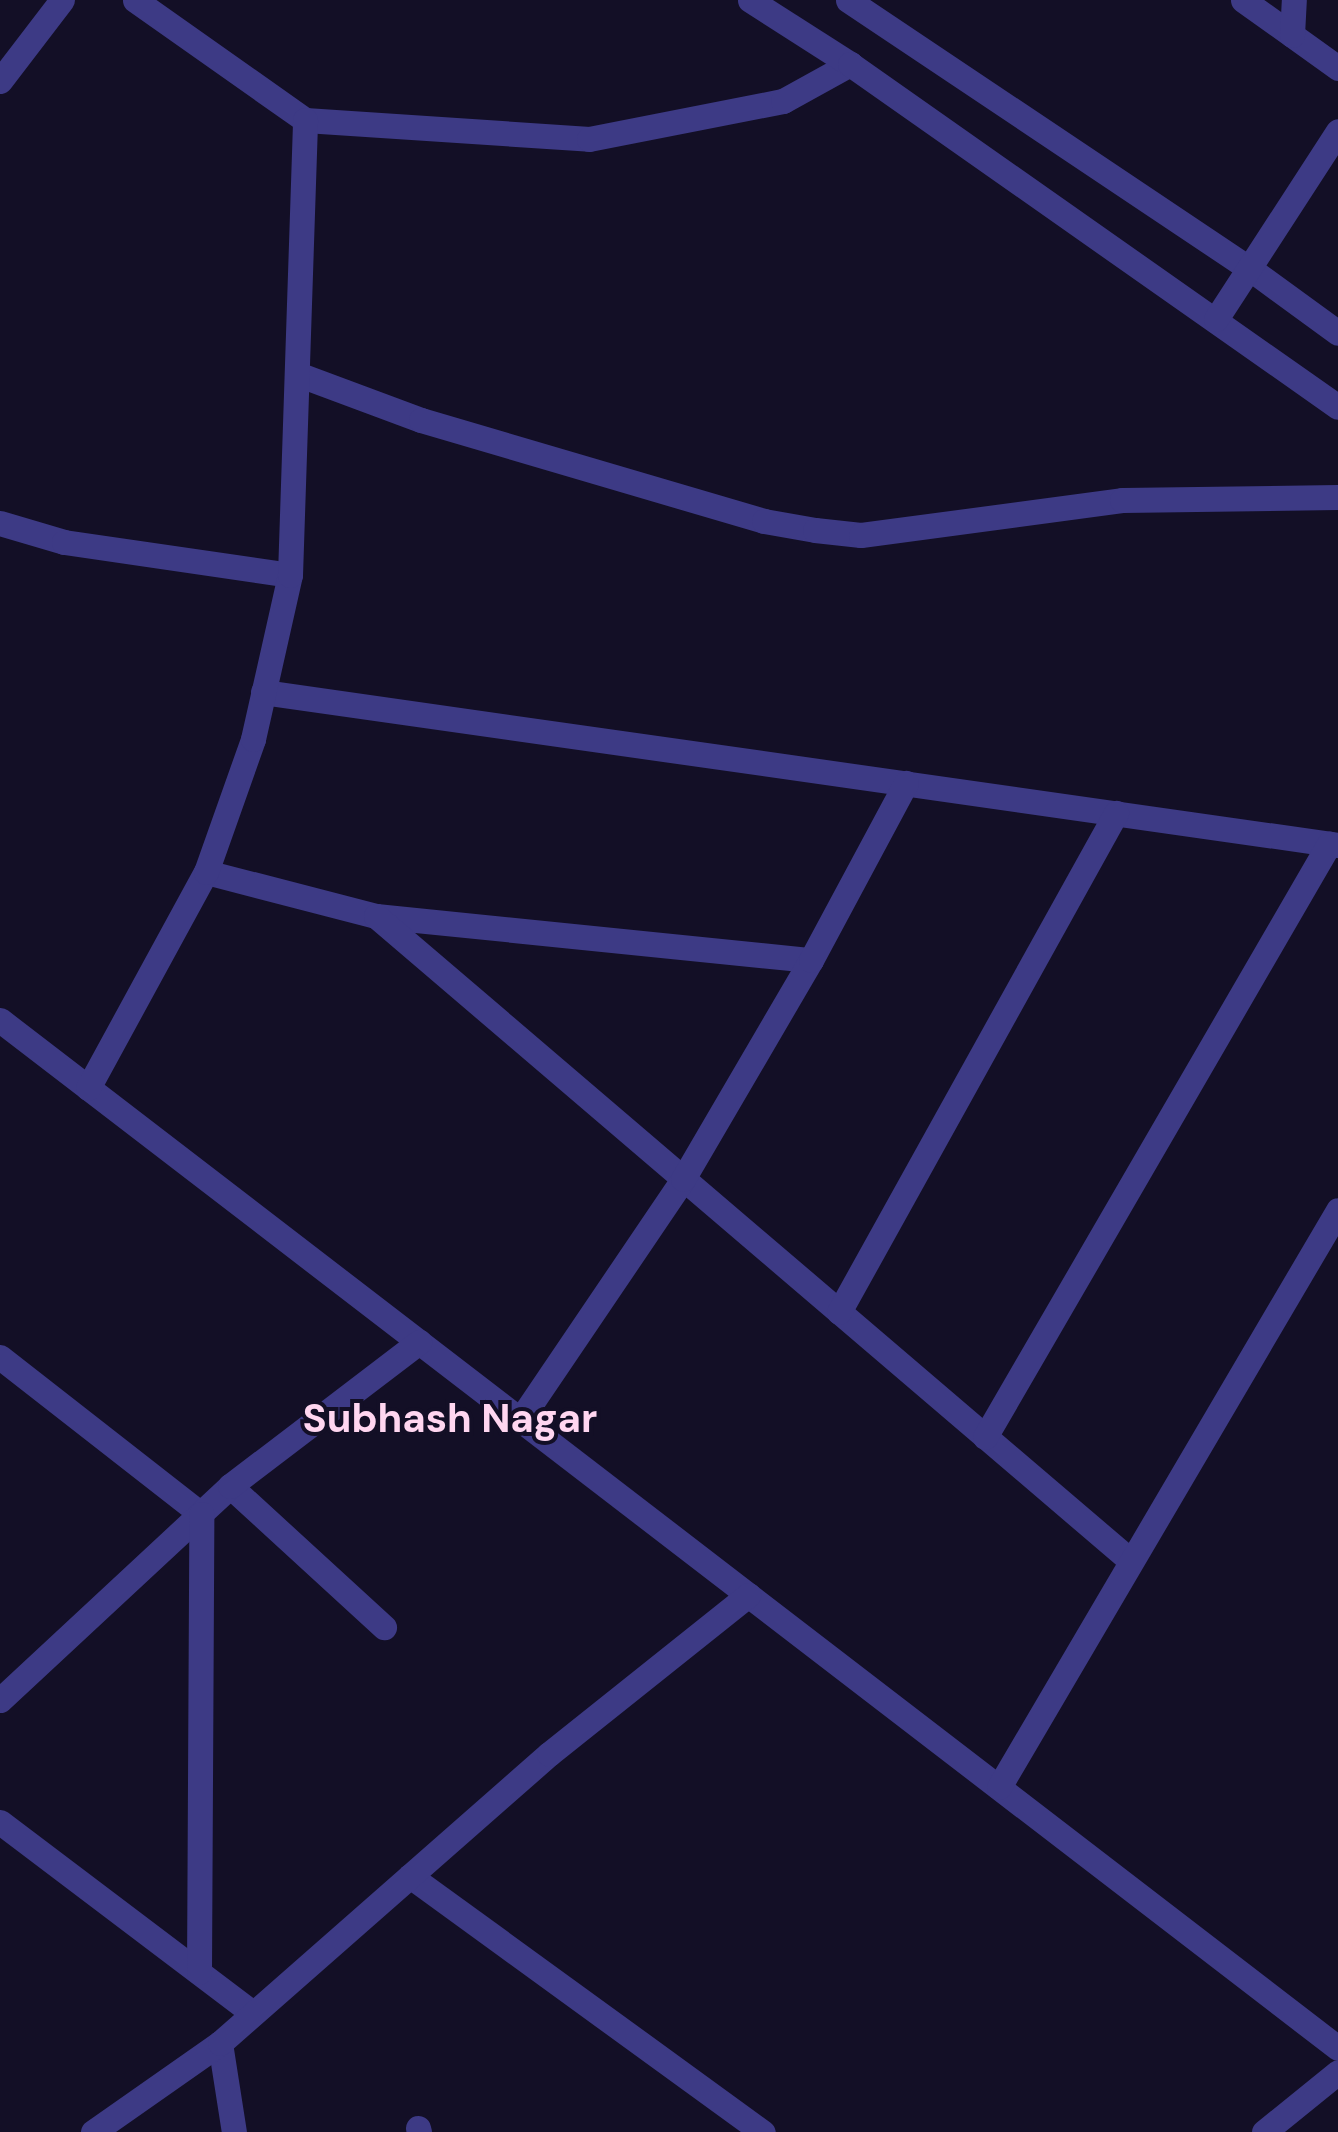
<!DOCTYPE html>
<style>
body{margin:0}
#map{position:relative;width:1338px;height:2132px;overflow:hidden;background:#130f26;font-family:"DM Sans",sans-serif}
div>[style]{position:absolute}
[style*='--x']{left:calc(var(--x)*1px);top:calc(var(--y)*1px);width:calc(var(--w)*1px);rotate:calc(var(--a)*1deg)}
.minor>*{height:25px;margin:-12.5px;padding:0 12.5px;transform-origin:12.5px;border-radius:12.5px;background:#3d3a85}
span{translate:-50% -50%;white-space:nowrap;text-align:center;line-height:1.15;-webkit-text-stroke:8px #130f26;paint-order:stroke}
.district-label{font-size:40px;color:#ffd6f0;font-weight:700}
</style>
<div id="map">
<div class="minor">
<i style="--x:135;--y:0;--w:208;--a:35.2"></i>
<i style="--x:305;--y:120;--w:285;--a:3.8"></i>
<i style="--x:589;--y:139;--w:198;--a:-11.1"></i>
<i style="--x:783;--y:101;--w:77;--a:-28.9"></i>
<i style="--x:750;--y:0;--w:119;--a:32.6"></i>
<i style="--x:850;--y:64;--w:596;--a:35.1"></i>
<i style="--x:848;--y:0;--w:482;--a:33.8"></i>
<i style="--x:1249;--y:268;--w:110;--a:36.1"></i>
<i style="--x:1243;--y:0;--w:117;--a:35.6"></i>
<i style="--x:1292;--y:35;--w:35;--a:-87"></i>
<i style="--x:0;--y:81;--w:102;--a:-52.6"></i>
<i style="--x:1216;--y:319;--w:224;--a:-57"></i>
<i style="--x:300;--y:375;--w:129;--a:20.4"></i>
<i style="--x:421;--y:420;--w:358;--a:16.4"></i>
<i style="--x:764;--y:521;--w:52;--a:10"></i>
<i style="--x:815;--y:530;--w:46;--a:6.2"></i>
<i style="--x:861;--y:535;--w:263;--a:-7.6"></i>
<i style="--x:1122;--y:500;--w:216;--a:-0.8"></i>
<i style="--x:0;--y:523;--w:67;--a:16.5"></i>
<i style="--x:64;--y:542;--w:228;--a:8.3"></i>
<i style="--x:263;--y:692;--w:1086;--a:8.1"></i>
<i style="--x:206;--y:872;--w:176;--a:14.5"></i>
<i style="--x:376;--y:916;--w:437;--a:5.8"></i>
<i style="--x:376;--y:916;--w:993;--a:40.51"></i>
<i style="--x:0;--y:1020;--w:1687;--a:37.54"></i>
<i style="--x:88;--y:1088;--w:246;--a:-61.4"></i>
<i style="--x:206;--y:872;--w:141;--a:-70.5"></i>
<i style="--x:253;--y:739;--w:168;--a:-77.3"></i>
<i style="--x:290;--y:575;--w:455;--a:-88.1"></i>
<i style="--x:839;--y:1312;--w:571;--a:-60.96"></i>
<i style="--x:0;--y:1357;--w:255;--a:38"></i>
<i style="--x:520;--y:1420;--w:291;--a:-55.9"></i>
<i style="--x:683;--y:1179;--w:254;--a:-59.7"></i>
<i style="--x:811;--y:960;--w:201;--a:-61.8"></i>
<i style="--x:985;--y:1437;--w:686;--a:-59.88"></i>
<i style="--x:230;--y:1486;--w:209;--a:42.5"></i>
<i style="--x:0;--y:1700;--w:314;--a:-42.9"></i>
<i style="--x:230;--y:1486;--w:238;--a:-37.3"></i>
<i style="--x:999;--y:1787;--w:669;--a:-59.56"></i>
<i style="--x:0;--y:1822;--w:317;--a:37.1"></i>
<i style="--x:410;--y:1876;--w:436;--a:36"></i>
<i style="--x:199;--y:1972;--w:458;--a:-89.7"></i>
<i style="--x:220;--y:2043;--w:90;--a:81.1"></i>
<i style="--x:418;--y:2128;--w:4;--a:76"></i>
<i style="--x:93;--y:2132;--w:155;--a:-35"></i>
<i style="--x:220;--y:2043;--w:438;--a:-41.3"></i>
<i style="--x:549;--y:1754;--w:255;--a:-38.6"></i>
<i style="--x:1264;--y:2132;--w:95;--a:-39"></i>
</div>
<div class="district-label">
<span style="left:450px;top:1418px">Subhash Nagar</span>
</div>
</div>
